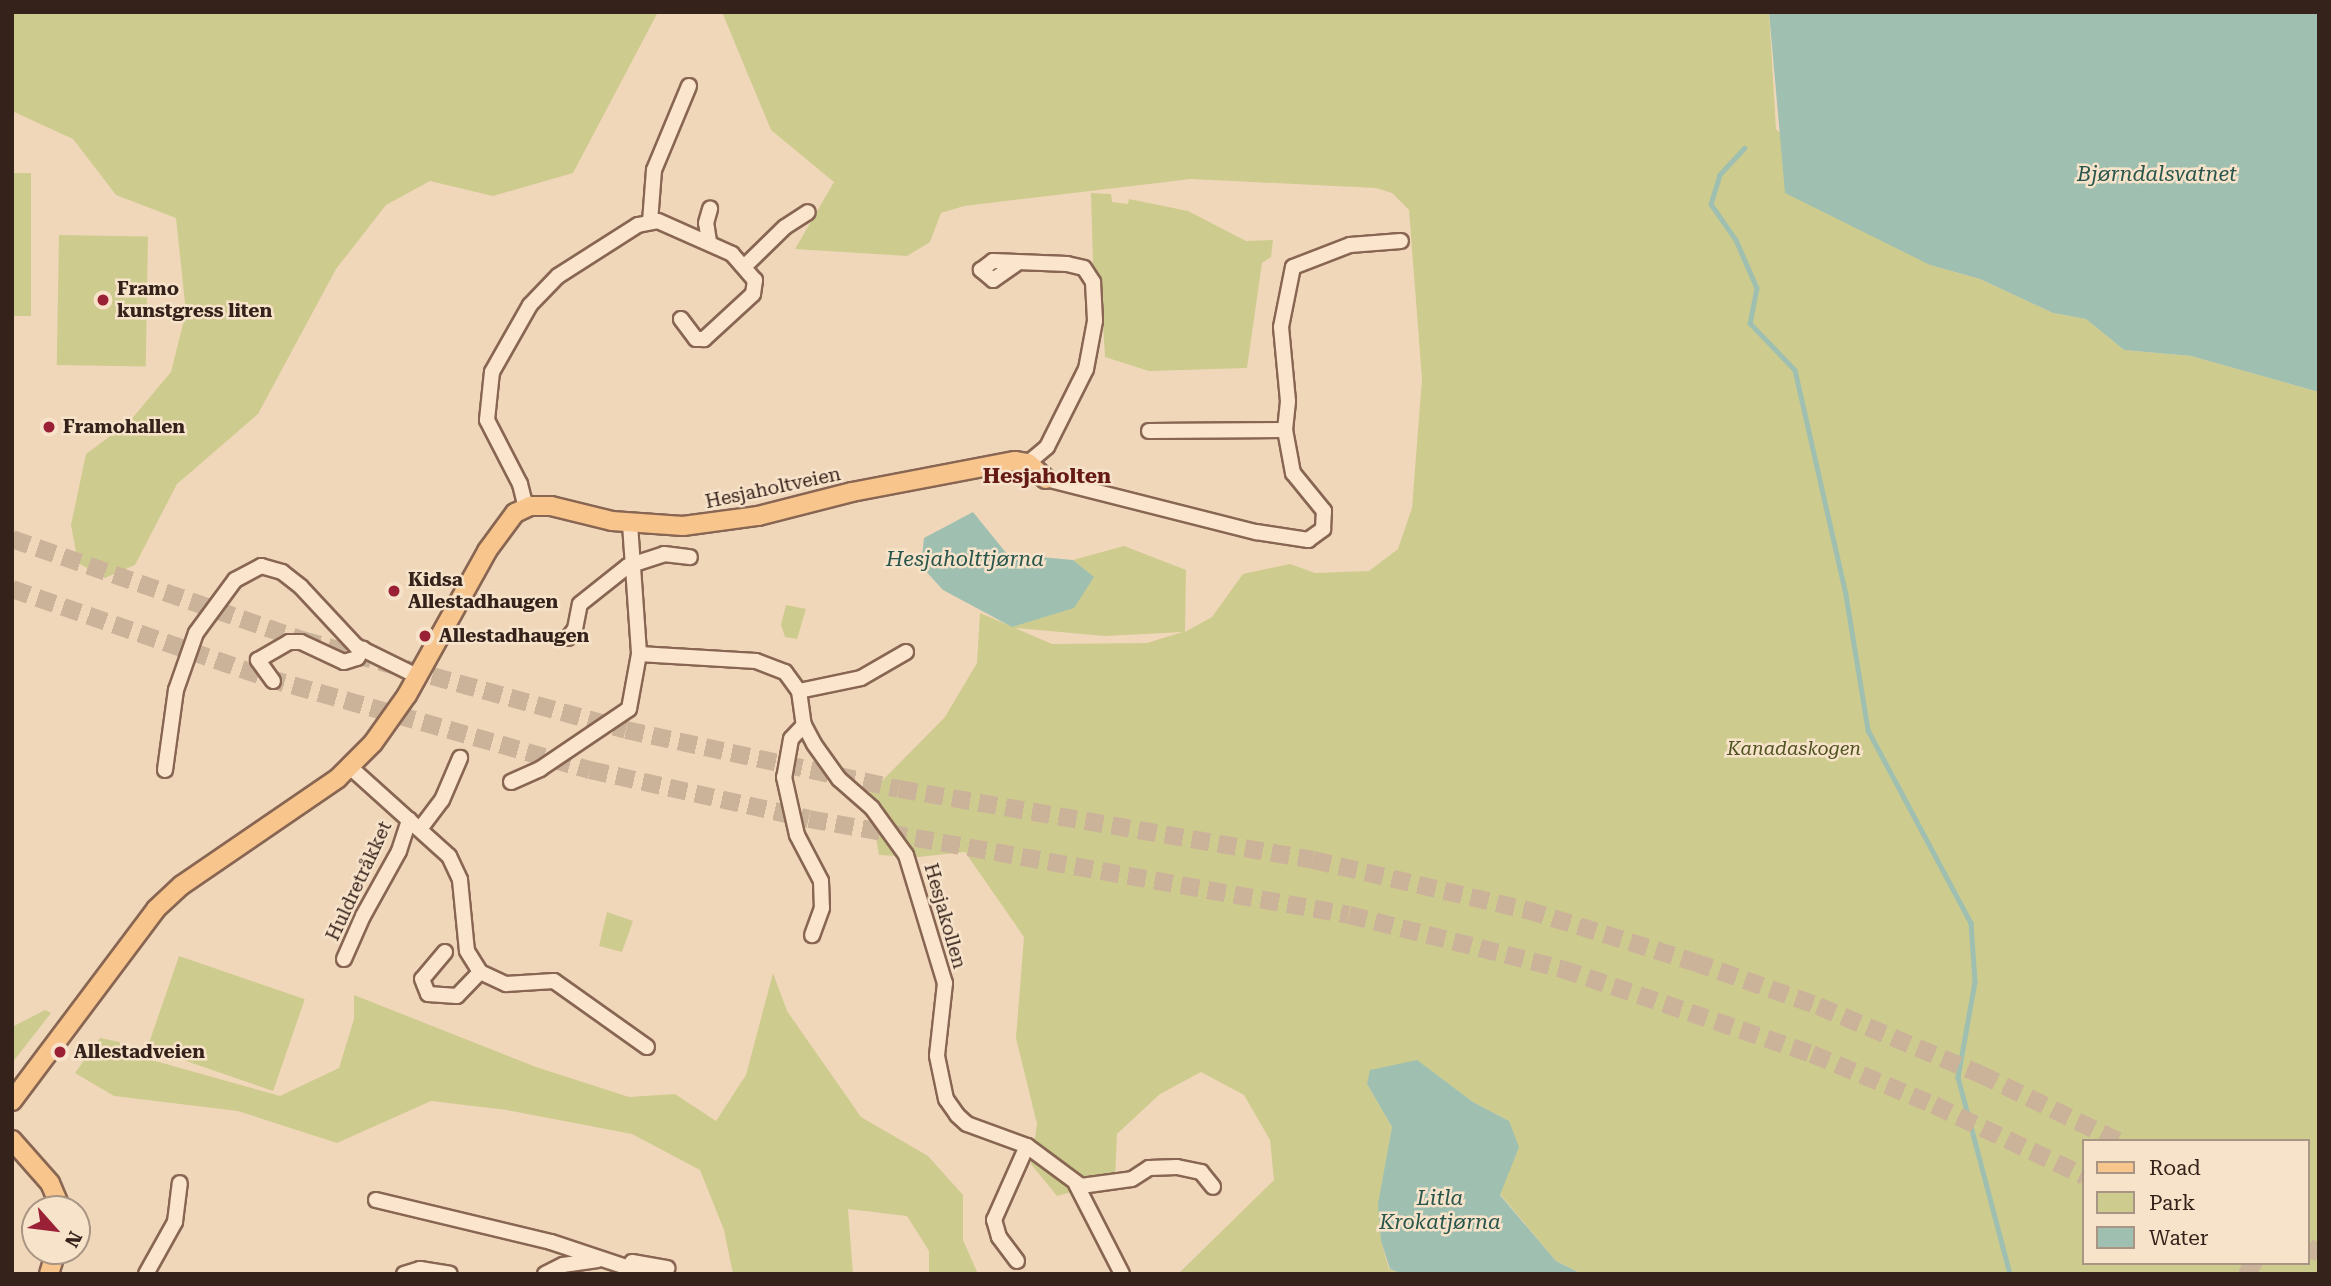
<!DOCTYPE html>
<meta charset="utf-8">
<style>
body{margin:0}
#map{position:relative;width:2331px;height:1286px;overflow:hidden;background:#f0d7ba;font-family:"Roboto Serif",serif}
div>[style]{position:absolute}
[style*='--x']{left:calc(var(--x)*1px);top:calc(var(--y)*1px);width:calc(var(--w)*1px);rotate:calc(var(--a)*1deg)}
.green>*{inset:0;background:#cecb8e;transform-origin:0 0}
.water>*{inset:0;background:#9fc0b1}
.stream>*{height:4.5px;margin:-2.25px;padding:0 2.25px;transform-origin:2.25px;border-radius:2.25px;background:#9fc0b1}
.major-tunnel>*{height:18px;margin-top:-9px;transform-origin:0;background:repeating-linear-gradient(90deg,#cbb39a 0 18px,transparent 0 27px)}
.roads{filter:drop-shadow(2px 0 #886653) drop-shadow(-2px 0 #886653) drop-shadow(0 2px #886653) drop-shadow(0 -2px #886653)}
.minor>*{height:14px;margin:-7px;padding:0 7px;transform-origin:7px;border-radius:7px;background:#fbe6cd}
.major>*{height:18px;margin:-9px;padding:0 9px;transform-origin:9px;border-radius:9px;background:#f8c58d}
.dots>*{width:19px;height:19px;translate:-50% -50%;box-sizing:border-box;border:4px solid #f7e2ca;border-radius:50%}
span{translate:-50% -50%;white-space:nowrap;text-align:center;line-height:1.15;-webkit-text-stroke:5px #f7e2ca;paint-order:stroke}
.poi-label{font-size:19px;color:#35221a;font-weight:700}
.left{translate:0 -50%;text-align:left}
.street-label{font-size:19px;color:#35221a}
.park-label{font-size:19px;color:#4f531f;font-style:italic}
.water-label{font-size:21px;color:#28564c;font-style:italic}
.neighbourhood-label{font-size:21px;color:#651a16;font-weight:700}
.frame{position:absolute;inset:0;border:14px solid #35221a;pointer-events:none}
.legend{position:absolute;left:2082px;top:1139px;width:228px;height:126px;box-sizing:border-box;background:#f7e2ca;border:2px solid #a99584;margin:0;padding:9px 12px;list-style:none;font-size:21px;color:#35221a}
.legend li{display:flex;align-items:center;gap:14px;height:35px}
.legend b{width:35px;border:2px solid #a99584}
.north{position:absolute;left:21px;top:1195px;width:70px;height:70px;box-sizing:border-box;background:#f7e2ca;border:2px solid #a99584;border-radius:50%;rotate:118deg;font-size:19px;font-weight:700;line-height:28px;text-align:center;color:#35221a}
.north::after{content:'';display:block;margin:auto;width:24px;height:32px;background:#9a2035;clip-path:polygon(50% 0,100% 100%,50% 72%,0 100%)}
</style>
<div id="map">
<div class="green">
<i style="clip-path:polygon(12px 12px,658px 12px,573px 173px,493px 196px,430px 181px,386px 205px,336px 269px,258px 414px,177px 484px,135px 565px,105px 578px,78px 563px,71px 525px,86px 454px,129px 422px,171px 372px,186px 312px,176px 218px,116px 195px,73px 139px,12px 111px)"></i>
<i style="clip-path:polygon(evenodd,722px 12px,1769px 12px,1776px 129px,1930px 265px,1980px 279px,2053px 313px,2086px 319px,2124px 350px,2191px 356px,2319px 392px,2319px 1274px,1582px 1274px,1556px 1261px,1500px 1194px,1509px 1121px,1473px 1102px,1416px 1060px,1367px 1084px,1392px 1127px,1379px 1204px,1381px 1241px,1389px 1269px,1402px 1274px,1178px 1274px,1274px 1180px,1270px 1140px,1244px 1095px,1201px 1072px,1160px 1094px,1117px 1134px,1115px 1180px,1057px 1196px,1031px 1164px,1037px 1124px,1016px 1038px,1024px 937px,965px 852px,918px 857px,879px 855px,869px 794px,945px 717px,977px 663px,980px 613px,1013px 627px,1093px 577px,1073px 560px,1124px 546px,1186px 570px,1185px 632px,1212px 617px,1243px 574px,1290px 564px,1315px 573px,1369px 571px,1398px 549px,1412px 508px,1422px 379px,1409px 210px,1392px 193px,1376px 188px,1191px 179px,964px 206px,941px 213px,930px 242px,907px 256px,795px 249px,834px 182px,771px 130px,722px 12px,1015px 628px,1105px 636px,1183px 632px,1147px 643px,1052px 644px,1015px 628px,722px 12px,2084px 1141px,2308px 1141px,2308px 1263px,2084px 1263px,2084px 1141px)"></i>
<i style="left:12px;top:173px;width:19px;height:143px"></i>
<i style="clip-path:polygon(1091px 193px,1111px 194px,1112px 202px,1128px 204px,1129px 199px,1188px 211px,1246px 241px,1273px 240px,1271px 257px,1262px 263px,1247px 368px,1149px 371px,1105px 357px,1102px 305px,1093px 265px)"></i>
<i style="left:59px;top:235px;width:89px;height:130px;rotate:1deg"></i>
<i style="clip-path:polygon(786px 605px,806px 609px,797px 639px,785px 637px,781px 625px)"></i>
<i style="clip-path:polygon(607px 912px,633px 921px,622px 952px,599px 946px)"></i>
<i style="left:179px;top:956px;width:133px;height:97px;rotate:19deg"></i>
<i style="clip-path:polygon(773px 973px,787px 1011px,861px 1117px,928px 1156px,963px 1195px,963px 1240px,978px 1274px,929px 1274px,929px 1251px,907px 1216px,848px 1209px,853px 1274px,733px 1274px,724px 1230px,700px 1170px,632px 1134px,507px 1110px,431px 1101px,337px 1143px,238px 1111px,114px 1096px,75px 1073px,100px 1038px,119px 1042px,141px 1057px,280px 1096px,339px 1068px,354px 1019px,354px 995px,536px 1067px,629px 1097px,675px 1094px,716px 1121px,746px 1075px)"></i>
<i style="clip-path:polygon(45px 1010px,51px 1013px,12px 1063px,12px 1027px)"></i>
</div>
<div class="water">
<i style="clip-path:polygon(1769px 12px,2319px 12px,2319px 392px,2191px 356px,2124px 350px,2086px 319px,2053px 313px,1980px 279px,1930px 265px,1785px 193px)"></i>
<i style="clip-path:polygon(973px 512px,1007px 554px,1073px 560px,1094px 577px,1074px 608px,1012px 627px,943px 590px,921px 566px,924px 538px)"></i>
<i style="clip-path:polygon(1417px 1060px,1473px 1102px,1509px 1121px,1519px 1147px,1500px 1195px,1556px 1261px,1582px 1274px,1402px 1274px,1390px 1269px,1381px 1241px,1378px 1204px,1392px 1127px,1367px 1084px,1370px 1070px)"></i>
</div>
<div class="stream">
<i style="--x:1745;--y:148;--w:37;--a:133"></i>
<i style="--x:1720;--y:175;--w:30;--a:107"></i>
<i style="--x:1711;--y:204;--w:44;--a:55.2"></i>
<i style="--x:1736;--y:240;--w:52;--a:66.4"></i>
<i style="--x:1757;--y:288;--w:36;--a:101"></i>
<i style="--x:1750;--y:323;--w:65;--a:46.2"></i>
<i style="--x:1795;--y:370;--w:231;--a:77.2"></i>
<i style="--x:1846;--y:595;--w:137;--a:80.7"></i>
<i style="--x:1868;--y:730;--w:219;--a:61.9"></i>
<i style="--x:1971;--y:923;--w:59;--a:86.1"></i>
<i style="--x:1975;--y:982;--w:97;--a:100.1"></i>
<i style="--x:1958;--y:1077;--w:204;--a:75.2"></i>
</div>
<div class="major-tunnel">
<i style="--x:12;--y:539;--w:307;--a:19.2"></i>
<i style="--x:302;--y:640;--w:336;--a:15.5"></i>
<i style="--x:626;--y:730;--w:279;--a:12.2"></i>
<i style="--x:899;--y:789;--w:420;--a:9.7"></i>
<i style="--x:1313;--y:860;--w:220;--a:13.2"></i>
<i style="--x:1527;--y:910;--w:175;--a:17.3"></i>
<i style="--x:1694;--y:962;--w:132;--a:19.5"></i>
<i style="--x:1818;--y:1006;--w:176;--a:22.8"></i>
<i style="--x:1980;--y:1074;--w:153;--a:25.9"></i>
<i style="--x:12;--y:589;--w:270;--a:19.2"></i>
<i style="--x:267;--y:678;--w:336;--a:15.9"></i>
<i style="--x:590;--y:770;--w:224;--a:12.6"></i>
<i style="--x:809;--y:819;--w:548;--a:10.08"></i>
<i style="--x:1349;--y:915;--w:220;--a:14.2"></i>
<i style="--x:1562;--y:969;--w:264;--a:18.8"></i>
<i style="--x:1812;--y:1054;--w:132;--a:22.7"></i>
<i style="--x:1934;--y:1105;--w:166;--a:25.3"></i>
<i style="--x:2308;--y:1247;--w:13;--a:29"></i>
<i style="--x:2243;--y:1263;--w:21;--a:31"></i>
</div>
<div class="roads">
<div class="minor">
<i style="--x:650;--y:222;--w:52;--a:-85.6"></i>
<i style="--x:654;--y:170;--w:91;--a:-67.4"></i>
<i style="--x:709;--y:241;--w:18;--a:-99"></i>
<i style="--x:706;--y:223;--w:15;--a:-74"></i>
<i style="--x:1016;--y:264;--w:28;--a:145"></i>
<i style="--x:993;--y:280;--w:16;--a:-140"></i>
<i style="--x:981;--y:270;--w:15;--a:-37"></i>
<i style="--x:993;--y:261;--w:74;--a:2.3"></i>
<i style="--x:1067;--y:264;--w:17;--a:13"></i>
<i style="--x:1084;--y:268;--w:17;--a:57"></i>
<i style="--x:1093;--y:282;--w:39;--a:87"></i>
<i style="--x:1095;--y:321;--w:49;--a:100.6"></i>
<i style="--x:1086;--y:369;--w:87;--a:116.6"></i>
<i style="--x:1047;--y:447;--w:25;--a:140"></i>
<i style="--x:746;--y:265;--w:54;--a:-44.3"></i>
<i style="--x:785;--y:227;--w:27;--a:-33"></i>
<i style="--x:1149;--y:431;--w:136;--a:-0.4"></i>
<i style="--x:1285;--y:430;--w:29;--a:-84"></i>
<i style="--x:1288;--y:401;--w:74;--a:-95.4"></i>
<i style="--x:1281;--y:327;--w:61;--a:-78.7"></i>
<i style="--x:1293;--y:267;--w:61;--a:-21.1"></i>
<i style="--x:1350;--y:245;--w:51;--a:-4.5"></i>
<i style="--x:1046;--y:479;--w:217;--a:14.2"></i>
<i style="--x:1256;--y:532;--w:53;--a:8.7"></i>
<i style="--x:1308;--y:540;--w:19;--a:-36"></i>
<i style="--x:1323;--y:529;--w:18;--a:-87"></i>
<i style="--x:1324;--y:511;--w:49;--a:-129.2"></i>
<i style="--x:1293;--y:473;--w:44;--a:-100.5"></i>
<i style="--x:526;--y:508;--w:25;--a:-104"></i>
<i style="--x:520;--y:484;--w:72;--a:-117.3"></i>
<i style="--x:487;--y:420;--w:48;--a:-84.1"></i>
<i style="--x:492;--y:372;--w:77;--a:-60.4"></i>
<i style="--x:530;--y:305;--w:40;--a:-46"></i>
<i style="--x:558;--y:276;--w:95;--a:-32.5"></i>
<i style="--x:638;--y:225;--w:20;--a:-11"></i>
<i style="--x:658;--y:221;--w:81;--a:24"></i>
<i style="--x:732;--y:254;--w:35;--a:49"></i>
<i style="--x:755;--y:280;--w:14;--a:98"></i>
<i style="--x:753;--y:294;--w:67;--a:137.4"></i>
<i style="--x:704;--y:339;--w:8;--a:180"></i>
<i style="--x:696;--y:339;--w:25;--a:-127"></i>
<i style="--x:630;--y:524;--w:130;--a:86"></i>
<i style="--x:639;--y:654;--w:117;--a:3.4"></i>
<i style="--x:756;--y:661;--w:31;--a:21"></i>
<i style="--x:785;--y:672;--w:24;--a:54"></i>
<i style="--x:799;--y:691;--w:34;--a:82"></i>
<i style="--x:804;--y:725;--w:21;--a:62"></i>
<i style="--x:814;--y:744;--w:43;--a:54.5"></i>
<i style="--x:839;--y:779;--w:44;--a:41.3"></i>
<i style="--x:872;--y:808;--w:58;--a:54.1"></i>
<i style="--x:906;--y:855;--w:134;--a:73.1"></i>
<i style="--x:945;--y:983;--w:73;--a:96.3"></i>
<i style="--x:937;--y:1056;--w:44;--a:78.2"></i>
<i style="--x:946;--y:1099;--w:19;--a:55"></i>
<i style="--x:957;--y:1115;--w:13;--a:42"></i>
<i style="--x:967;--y:1124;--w:64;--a:20.1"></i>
<i style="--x:1027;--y:1146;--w:67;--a:36.5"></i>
<i style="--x:1081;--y:1186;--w:51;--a:-7.8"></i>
<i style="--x:1132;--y:1179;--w:20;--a:-33"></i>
<i style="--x:1149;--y:1168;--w:28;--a:-2"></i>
<i style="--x:1177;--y:1167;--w:25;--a:12"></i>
<i style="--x:1201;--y:1172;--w:19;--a:51"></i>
<i style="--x:568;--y:638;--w:11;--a:-52"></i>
<i style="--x:575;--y:629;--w:25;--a:-79"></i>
<i style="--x:580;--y:604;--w:61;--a:-38.4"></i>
<i style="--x:628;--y:566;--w:38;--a:-18"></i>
<i style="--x:664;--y:554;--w:26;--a:7"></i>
<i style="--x:273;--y:681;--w:26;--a:-126"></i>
<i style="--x:258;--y:660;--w:36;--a:-30"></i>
<i style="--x:289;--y:642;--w:12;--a:0"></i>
<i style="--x:301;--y:642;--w:47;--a:24.9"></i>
<i style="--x:344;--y:662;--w:14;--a:-17"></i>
<i style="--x:357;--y:658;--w:11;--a:-56"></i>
<i style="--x:799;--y:691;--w:63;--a:-11.8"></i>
<i style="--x:861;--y:678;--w:52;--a:-30"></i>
<i style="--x:804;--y:725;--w:19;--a:133"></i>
<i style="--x:791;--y:739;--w:39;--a:100"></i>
<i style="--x:784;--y:777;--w:59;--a:77.4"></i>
<i style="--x:797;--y:835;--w:52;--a:62.4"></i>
<i style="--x:821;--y:881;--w:27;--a:88"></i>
<i style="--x:822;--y:908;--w:29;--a:110"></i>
<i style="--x:350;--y:767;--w:133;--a:42"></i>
<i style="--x:449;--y:856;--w:26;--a:65"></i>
<i style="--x:460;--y:880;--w:71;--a:84.4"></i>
<i style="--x:467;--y:951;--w:25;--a:58"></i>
<i style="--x:480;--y:972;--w:29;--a:25"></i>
<i style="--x:506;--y:984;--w:48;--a:-3.6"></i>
<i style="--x:554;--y:981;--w:114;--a:35.4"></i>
<i style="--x:165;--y:770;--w:81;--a:-82.2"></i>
<i style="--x:176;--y:690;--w:60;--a:-70.7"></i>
<i style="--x:196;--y:633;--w:66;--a:-53.7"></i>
<i style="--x:235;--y:580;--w:30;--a:-28"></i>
<i style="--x:261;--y:566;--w:22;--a:16"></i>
<i style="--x:282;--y:572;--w:24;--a:38"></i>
<i style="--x:301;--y:587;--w:81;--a:47"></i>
<i style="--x:356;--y:646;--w:68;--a:26.2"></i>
<i style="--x:511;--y:782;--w:32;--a:-24"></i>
<i style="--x:540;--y:769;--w:107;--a:-34"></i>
<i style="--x:629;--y:709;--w:56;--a:-79.7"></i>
<i style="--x:420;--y:829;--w:36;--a:-53"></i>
<i style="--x:442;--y:800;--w:46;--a:-66.8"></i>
<i style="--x:445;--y:952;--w:35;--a:130"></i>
<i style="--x:422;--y:979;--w:16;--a:68"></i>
<i style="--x:428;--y:994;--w:29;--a:4"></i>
<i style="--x:457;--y:996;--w:33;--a:-46"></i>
<i style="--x:344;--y:959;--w:47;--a:-66.2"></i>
<i style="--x:363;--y:916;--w:74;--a:-61"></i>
<i style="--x:399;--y:851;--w:33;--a:-72"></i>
<i style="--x:1076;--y:1184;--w:101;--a:62.9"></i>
<i style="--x:376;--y:1200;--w:180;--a:13.5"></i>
<i style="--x:551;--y:1242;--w:101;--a:18.4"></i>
<i style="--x:1017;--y:1261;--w:30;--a:-127"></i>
<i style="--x:999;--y:1237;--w:18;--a:-106"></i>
<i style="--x:994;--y:1220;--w:81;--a:-66"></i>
<i style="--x:632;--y:1262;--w:36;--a:10"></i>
<i style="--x:146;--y:1274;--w:60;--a:-60.9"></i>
<i style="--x:175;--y:1222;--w:39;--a:-83"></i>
<i style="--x:404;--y:1274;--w:17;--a:-17"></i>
<i style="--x:420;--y:1269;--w:30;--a:9"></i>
<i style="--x:545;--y:1274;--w:20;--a:-27"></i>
<i style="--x:563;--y:1265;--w:35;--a:-8"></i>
</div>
<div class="major">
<i style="--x:12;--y:1101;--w:240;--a:-53.1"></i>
<i style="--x:156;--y:909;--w:35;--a:-43"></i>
<i style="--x:182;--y:885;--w:189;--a:-34.4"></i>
<i style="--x:338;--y:778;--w:49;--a:-45"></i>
<i style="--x:373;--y:743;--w:59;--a:-54.7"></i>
<i style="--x:407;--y:695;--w:165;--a:-60.9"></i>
<i style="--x:487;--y:551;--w:47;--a:-53.6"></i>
<i style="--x:515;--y:513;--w:17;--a:-25"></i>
<i style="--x:530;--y:506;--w:21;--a:0"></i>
<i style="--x:551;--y:506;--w:63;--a:13.8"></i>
<i style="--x:612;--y:521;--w:71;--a:4"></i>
<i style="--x:683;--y:526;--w:76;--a:-7.6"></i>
<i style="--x:758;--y:516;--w:97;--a:-14.3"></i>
<i style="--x:852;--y:492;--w:166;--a:-10.8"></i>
<i style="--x:1015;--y:461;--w:13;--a:9"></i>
<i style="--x:1028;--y:463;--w:24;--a:42"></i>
<i style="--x:12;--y:1140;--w:57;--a:48.5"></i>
<i style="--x:50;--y:1183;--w:28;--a:67"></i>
<i style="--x:49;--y:1274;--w:24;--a:-73"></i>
</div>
</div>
<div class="dots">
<i style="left:103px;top:300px;background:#9a2035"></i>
<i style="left:49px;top:427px;background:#9a2035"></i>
<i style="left:394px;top:591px;background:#9a2035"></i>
<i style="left:425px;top:636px;background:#9a2035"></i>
<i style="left:60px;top:1052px;background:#9a2035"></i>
</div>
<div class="poi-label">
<span class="left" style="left:117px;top:300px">Framo<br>kunstgress liten</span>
<span class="left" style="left:63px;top:427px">Framohallen</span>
<span class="left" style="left:408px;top:591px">Kidsa<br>Allestadhaugen</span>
<span class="left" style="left:439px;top:636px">Allestadhaugen</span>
<span class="left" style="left:74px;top:1052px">Allestadveien</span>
</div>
<div class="street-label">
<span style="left:773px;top:488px;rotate:-12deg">Hesjaholtveien</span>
<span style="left:359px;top:881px;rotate:-65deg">Huldretråkket</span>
<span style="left:945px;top:916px;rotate:74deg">Hesjakollen</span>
</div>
<div class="park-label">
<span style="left:1794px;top:749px">Kanadaskogen</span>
</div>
<div class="water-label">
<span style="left:2157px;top:174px">Bjørndalsvatnet</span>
<span style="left:965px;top:559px">Hesjaholttjørna</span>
<span style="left:1440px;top:1210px">Litla<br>Krokatjørna</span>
</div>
<div class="neighbourhood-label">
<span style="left:1047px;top:476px">Hesjaholten</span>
</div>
<div class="frame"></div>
<ul class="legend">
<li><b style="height:9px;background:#f8c58d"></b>Road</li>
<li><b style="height:19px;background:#cecb8e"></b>Park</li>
<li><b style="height:19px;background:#9fc0b1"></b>Water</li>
</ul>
<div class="north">N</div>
</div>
